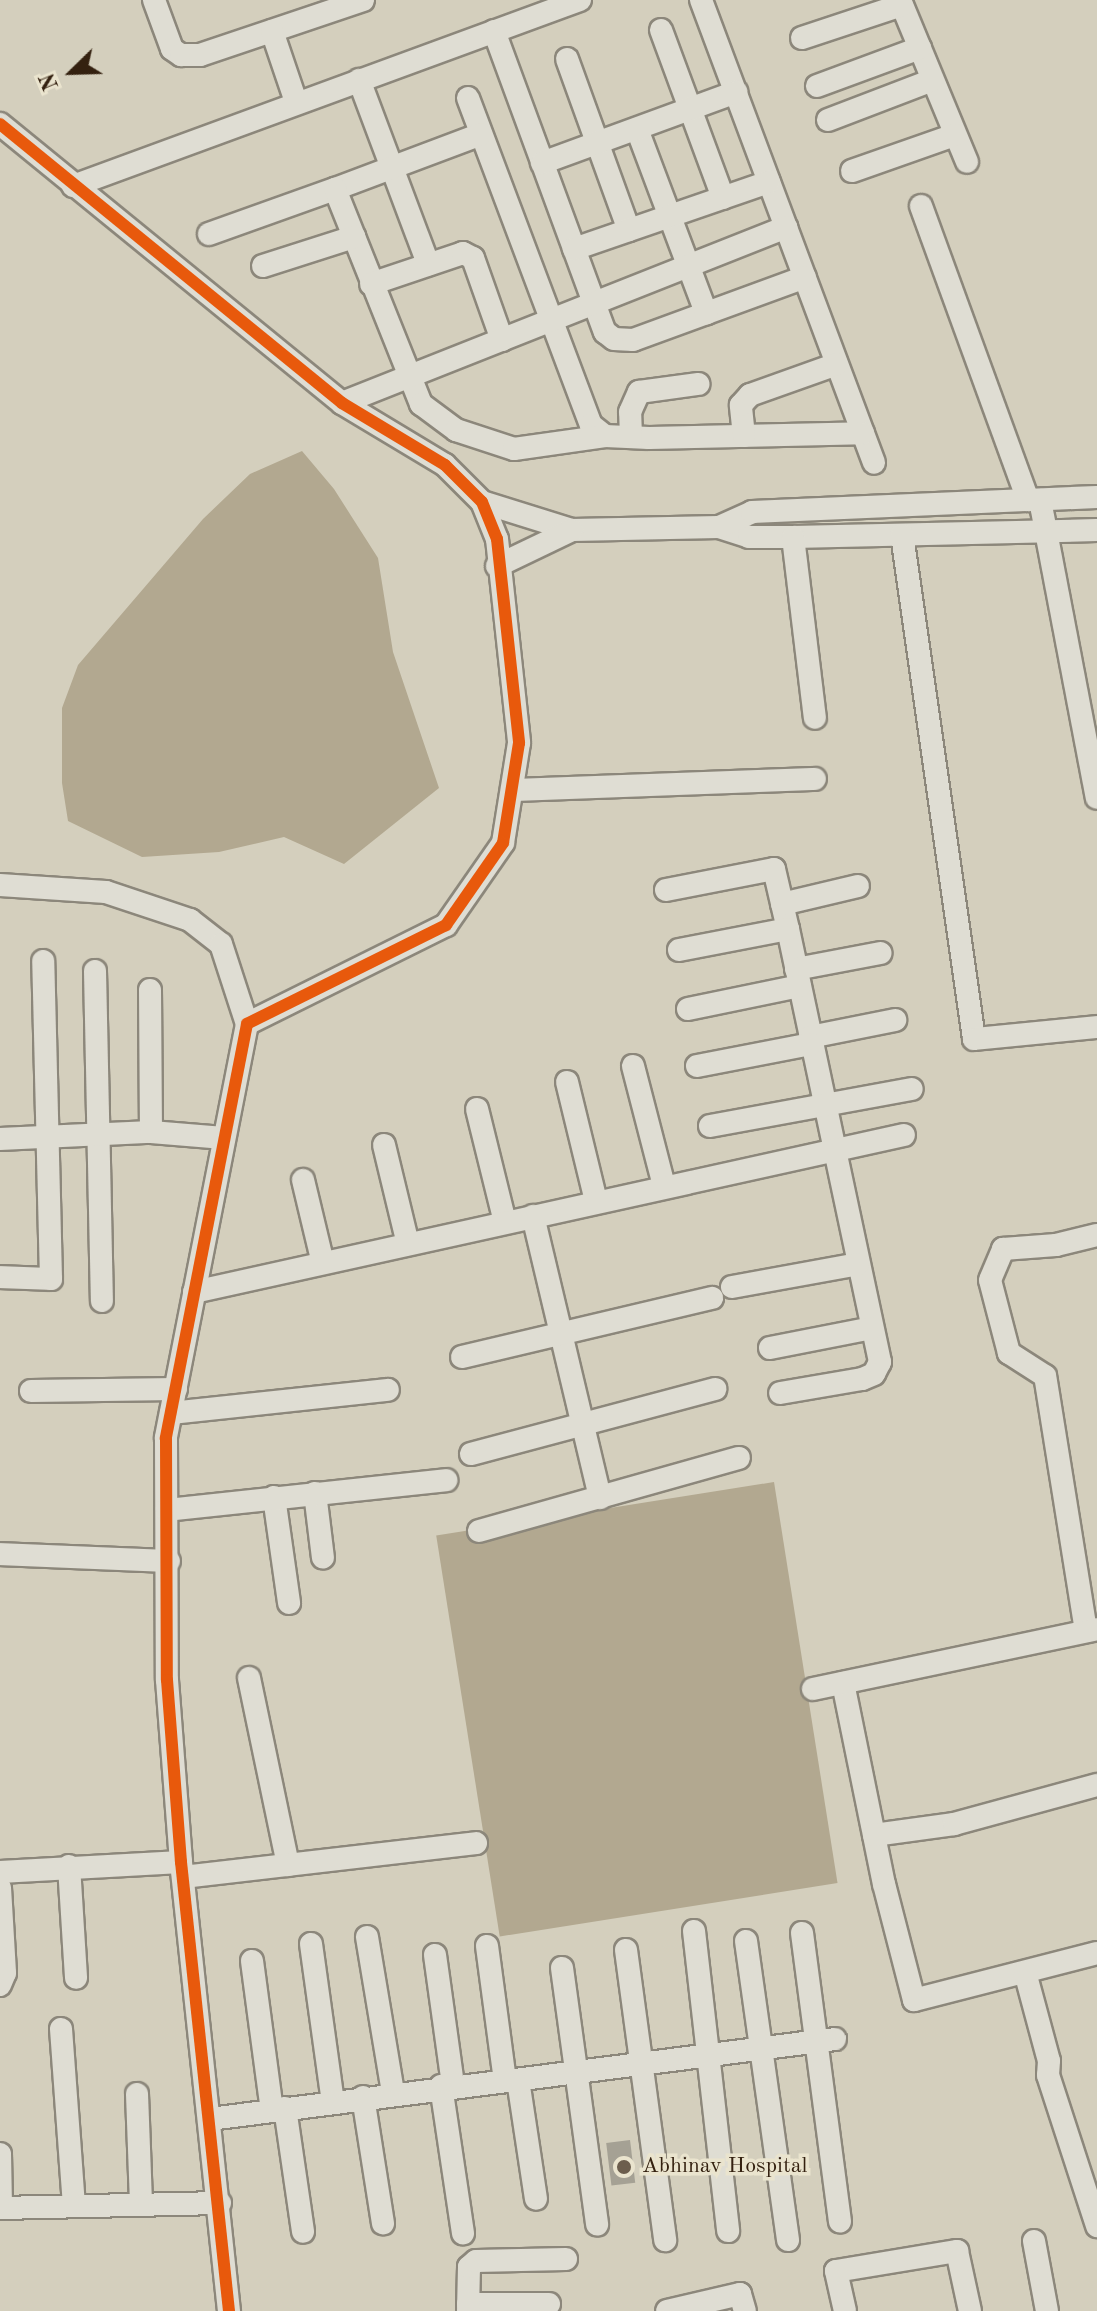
<!DOCTYPE html>
<style>
body{margin:0}
#map{position:relative;width:1097px;height:2311px;overflow:hidden;background:#d4cfbd;font-family:"Old Standard TT",serif}
div>[style]{position:absolute}
[style*='--x']{left:calc(var(--x)*1px);top:calc(var(--y)*1px);width:calc(var(--w)*1px);rotate:calc(var(--a)*1deg)}
.water>*{inset:0;background:#b2a890;transform-origin:0 0}
.building>*{inset:0;background:#a5a194;transform-origin:0 0}
.roads{filter:drop-shadow(2px 0 #8c877b) drop-shadow(-2px 0 #8c877b) drop-shadow(0 2px #8c877b) drop-shadow(0 -2px #8c877b)}
.minor>*{height:22px;margin:-11px;padding:0 11px;transform-origin:11px;border-radius:11px;background:#dfddd3}
.cycleway>*{height:12px;margin:-6px;padding:0 6px;transform-origin:6px;border-radius:6px;background:#e8590c}
.dots>*{width:22px;height:22px;translate:-50% -50%;box-sizing:border-box;border:4px solid #eae4ce;border-radius:50%}
span{translate:-50% -50%;white-space:nowrap;text-align:center;line-height:1.15;-webkit-text-stroke:7px #eae4ce;paint-order:stroke}
.poi-label{font-size:22px;color:#342110}
.left{translate:0 -50%;text-align:left}
.north{position:absolute;left:32px;top:32px;width:80px;height:80px;-webkit-text-stroke:6px #eae4ce;paint-order:stroke;rotate:247deg;font-size:22px;font-weight:700;line-height:32px;text-align:center;color:#342110}
.north::after{content:'';display:block;margin:auto;width:28px;height:36px;background:#342110;clip-path:polygon(50% 0,100% 100%,50% 72%,0 100%)}
</style>
<div id="map">
<div class="water">
<i style="clip-path:polygon(302px 451px,334px 489px,378px 558px,393px 652px,439px 788px,344px 864px,284px 837px,219px 852px,142px 857px,68px 821px,62px 783px,62px 708px,78px 665px,203px 519px,250px 474px)"></i>
<i style="left:774px;top:1482px;width:406px;height:342px;rotate:81deg"></i>
</div>
<div class="building">
<i style="left:630px;top:2140px;width:43px;height:24px;rotate:83deg"></i>
</div>
<div class="roads">
<div class="minor">
<i style="--x:154;--y:0;--w:52;--a:69.8"></i>
<i style="--x:172;--y:49;--w:11;--a:34"></i>
<i style="--x:181;--y:55;--w:19;--a:0"></i>
<i style="--x:200;--y:55;--w:172;--a:-18.6"></i>
<i style="--x:701;--y:0;--w:494;--a:69.5"></i>
<i style="--x:900;--y:0;--w:175;--a:67.5"></i>
<i style="--x:661;--y:30;--w:179;--a:69.7"></i>
<i style="--x:272;--y:31;--w:75;--a:71.3"></i>
<i style="--x:494;--y:31;--w:321;--a:69.8"></i>
<i style="--x:605;--y:332;--w:11;--a:38"></i>
<i style="--x:614;--y:339;--w:19;--a:3"></i>
<i style="--x:633;--y:340;--w:183;--a:-20.1"></i>
<i style="--x:802;--y:38;--w:105;--a:-18.3"></i>
<i style="--x:567;--y:59;--w:182;--a:70.1"></i>
<i style="--x:359;--y:80;--w:197;--a:69.4"></i>
<i style="--x:817;--y:86;--w:110;--a:-20.3"></i>
<i style="--x:468;--y:98;--w:349;--a:69.4"></i>
<i style="--x:591;--y:425;--w:18;--a:38"></i>
<i style="--x:605;--y:436;--w:44;--a:2.6"></i>
<i style="--x:649;--y:438;--w:214;--a:-1.3"></i>
<i style="--x:828;--y:120;--w:112;--a:-20.9"></i>
<i style="--x:0;--y:124;--w:441;--a:39.2"></i>
<i style="--x:342;--y:403;--w:120;--a:31"></i>
<i style="--x:445;--y:465;--w:52;--a:45"></i>
<i style="--x:482;--y:502;--w:40;--a:68"></i>
<i style="--x:497;--y:539;--w:205;--a:83.8"></i>
<i style="--x:519;--y:743;--w:101;--a:99.1"></i>
<i style="--x:503;--y:843;--w:100;--a:124.8"></i>
<i style="--x:446;--y:925;--w:222;--a:153.6"></i>
<i style="--x:247;--y:1024;--w:422;--a:101.1"></i>
<i style="--x:166;--y:1438;--w:242;--a:89.8"></i>
<i style="--x:167;--y:1680;--w:183;--a:85.6"></i>
<i style="--x:181;--y:1862;--w:452;--a:83.9"></i>
<i style="--x:637;--y:129;--w:197;--a:69.4"></i>
<i style="--x:542;--y:163;--w:207;--a:-20.1"></i>
<i style="--x:852;--y:171;--w:109;--a:-19.3"></i>
<i style="--x:73;--y:186;--w:540;--a:-20.15"></i>
<i style="--x:335;--y:189;--w:156;--a:-20.6"></i>
<i style="--x:921;--y:206;--w:313;--a:70"></i>
<i style="--x:209;--y:234;--w:134;--a:-19.7"></i>
<i style="--x:335;--y:189;--w:232;--a:68.2"></i>
<i style="--x:421;--y:404;--w:44;--a:36.6"></i>
<i style="--x:456;--y:430;--w:61;--a:18.1"></i>
<i style="--x:514;--y:449;--w:92;--a:-8.1"></i>
<i style="--x:574;--y:249;--w:206;--a:-19"></i>
<i style="--x:263;--y:266;--w:96;--a:-17.7"></i>
<i style="--x:371;--y:284;--w:97;--a:-18.6"></i>
<i style="--x:463;--y:253;--w:11;--a:27"></i>
<i style="--x:473;--y:258;--w:87;--a:70.5"></i>
<i style="--x:342;--y:403;--w:478;--a:-21.6"></i>
<i style="--x:744;--y:436;--w:31;--a:-96"></i>
<i style="--x:741;--y:405;--w:13;--a:-48"></i>
<i style="--x:750;--y:395;--w:92;--a:-19.6"></i>
<i style="--x:631;--y:437;--w:25;--a:-92"></i>
<i style="--x:630;--y:412;--w:22;--a:-66"></i>
<i style="--x:639;--y:392;--w:60;--a:-7.7"></i>
<i style="--x:1040;--y:500;--w:303;--a:79.2"></i>
<i style="--x:482;--y:502;--w:94;--a:17.3"></i>
<i style="--x:572;--y:530;--w:147;--a:-1.2"></i>
<i style="--x:719;--y:527;--w:32;--a:18"></i>
<i style="--x:749;--y:537;--w:44;--a:0"></i>
<i style="--x:793;--y:537;--w:304;--a:-1.3"></i>
<i style="--x:719;--y:527;--w:36;--a:-24"></i>
<i style="--x:752;--y:512;--w:345;--a:-2.5"></i>
<i style="--x:902;--y:535;--w:509;--a:81.87"></i>
<i style="--x:974;--y:1039;--w:124;--a:-5.6"></i>
<i style="--x:793;--y:537;--w:182;--a:83.1"></i>
<i style="--x:497;--y:566;--w:83;--a:-25.6"></i>
<i style="--x:512;--y:790;--w:303;--a:-2.1"></i>
<i style="--x:0;--y:885;--w:106;--a:3.8"></i>
<i style="--x:106;--y:892;--w:89;--a:18.4"></i>
<i style="--x:190;--y:920;--w:39;--a:38"></i>
<i style="--x:221;--y:944;--w:84;--a:72"></i>
<i style="--x:666;--y:890;--w:110;--a:-11"></i>
<i style="--x:774;--y:869;--w:62;--a:76.9"></i>
<i style="--x:788;--y:929;--w:443;--a:78"></i>
<i style="--x:880;--y:1362;--w:13;--a:117"></i>
<i style="--x:874;--y:1374;--w:13;--a:157"></i>
<i style="--x:862;--y:1379;--w:83;--a:170.3"></i>
<i style="--x:782;--y:904;--w:78;--a:-13.3"></i>
<i style="--x:679;--y:950;--w:111;--a:-10.9"></i>
<i style="--x:796;--y:969;--w:86;--a:-10.7"></i>
<i style="--x:95;--y:971;--w:330;--a:88.8"></i>
<i style="--x:150;--y:990;--w:142;--a:89.6"></i>
<i style="--x:688;--y:1009;--w:114;--a:-11.6"></i>
<i style="--x:810;--y:1037;--w:87;--a:-11.3"></i>
<i style="--x:633;--y:1066;--w:124;--a:75.5"></i>
<i style="--x:697;--y:1066;--w:116;--a:-10.9"></i>
<i style="--x:567;--y:1082;--w:122;--a:76.3"></i>
<i style="--x:477;--y:1109;--w:116;--a:76.1"></i>
<i style="--x:710;--y:1126;--w:205;--a:-10.4"></i>
<i style="--x:0;--y:1139;--w:151;--a:-2.7"></i>
<i style="--x:151;--y:1132;--w:73;--a:4.7"></i>
<i style="--x:384;--y:1145;--w:102;--a:76.4"></i>
<i style="--x:303;--y:1180;--w:85;--a:76.5"></i>
<i style="--x:533;--y:1216;--w:290;--a:76.6"></i>
<i style="--x:0;--y:1277;--w:51;--a:2.2"></i>
<i style="--x:51;--y:1279;--w:318;--a:-91.4"></i>
<i style="--x:732;--y:1287;--w:128;--a:-10.3"></i>
<i style="--x:194;--y:1292;--w:727;--a:-12.47"></i>
<i style="--x:770;--y:1348;--w:104;--a:-11.1"></i>
<i style="--x:462;--y:1357;--w:257;--a:-13.3"></i>
<i style="--x:31;--y:1391;--w:145;--a:-0.8"></i>
<i style="--x:171;--y:1413;--w:218;--a:-6.1"></i>
<i style="--x:471;--y:1454;--w:253;--a:-14.9"></i>
<i style="--x:315;--y:1493;--w:65;--a:83"></i>
<i style="--x:274;--y:1497;--w:107;--a:81.9"></i>
<i style="--x:167;--y:1510;--w:281;--a:-6.1"></i>
<i style="--x:479;--y:1531;--w:270;--a:-15.7"></i>
<i style="--x:0;--y:1554;--w:169;--a:2.4"></i>
<i style="--x:1086;--y:1631;--w:258;--a:-99.1"></i>
<i style="--x:1045;--y:1376;--w:43;--a:-147.4"></i>
<i style="--x:1009;--y:1353;--w:75;--a:-104.6"></i>
<i style="--x:990;--y:1280;--w:34;--a:-67"></i>
<i style="--x:1003;--y:1249;--w:53;--a:-4.3"></i>
<i style="--x:1056;--y:1245;--w:42;--a:-13.7"></i>
<i style="--x:249;--y:1678;--w:191;--a:78.2"></i>
<i style="--x:843;--y:1683;--w:205;--a:78.5"></i>
<i style="--x:884;--y:1884;--w:120;--a:75.5"></i>
<i style="--x:914;--y:2000;--w:189;--a:-14.4"></i>
<i style="--x:813;--y:1689;--w:290;--a:-11.9"></i>
<i style="--x:874;--y:1835;--w:81;--a:-7.8"></i>
<i style="--x:954;--y:1824;--w:148;--a:-15.3"></i>
<i style="--x:69;--y:1866;--w:112;--a:86.4"></i>
<i style="--x:0;--y:1872;--w:181;--a:-3.2"></i>
<i style="--x:183;--y:1877;--w:295;--a:-6.6"></i>
<i style="--x:0;--y:1888;--w:85;--a:86.6"></i>
<i style="--x:5;--y:1973;--w:13;--a:113"></i>
<i style="--x:694;--y:1931;--w:302;--a:83.5"></i>
<i style="--x:802;--y:1933;--w:291;--a:82.5"></i>
<i style="--x:367;--y:1937;--w:158;--a:80.5"></i>
<i style="--x:746;--y:1941;--w:302;--a:82"></i>
<i style="--x:311;--y:1944;--w:160;--a:82.1"></i>
<i style="--x:487;--y:1946;--w:136;--a:82.4"></i>
<i style="--x:626;--y:1950;--w:293;--a:82.3"></i>
<i style="--x:435;--y:1955;--w:131;--a:82.1"></i>
<i style="--x:252;--y:1961;--w:150;--a:82.4"></i>
<i style="--x:562;--y:1968;--w:259;--a:82.2"></i>
<i style="--x:1025;--y:1972;--w:92;--a:74.9"></i>
<i style="--x:1049;--y:2061;--w:14;--a:94"></i>
<i style="--x:1048;--y:2075;--w:159;--a:72"></i>
<i style="--x:61;--y:2029;--w:177;--a:85.8"></i>
<i style="--x:518;--y:2080;--w:120;--a:81.4"></i>
<i style="--x:441;--y:2086;--w:149;--a:81.5"></i>
<i style="--x:137;--y:2094;--w:111;--a:87.9"></i>
<i style="--x:363;--y:2097;--w:128;--a:81"></i>
<i style="--x:285;--y:2108;--w:125;--a:81.7"></i>
<i style="--x:210;--y:2119;--w:630;--a:-7.29"></i>
<i style="--x:0;--y:2154;--w:54;--a:88.9"></i>
<i style="--x:0;--y:2208;--w:220;--a:-1.3"></i>
<i style="--x:1034;--y:2241;--w:71;--a:79.5"></i>
<i style="--x:468;--y:2304;--w:81;--a:0"></i>
<i style="--x:468;--y:2311;--w:44;--a:-88.7"></i>
<i style="--x:469;--y:2267;--w:9;--a:-41"></i>
<i style="--x:476;--y:2261;--w:90;--a:-1.3"></i>
<i style="--x:667;--y:2311;--w:75;--a:-13.1"></i>
<i style="--x:740;--y:2294;--w:18;--a:74"></i>
<i style="--x:845;--y:2311;--w:41;--a:-102.7"></i>
<i style="--x:836;--y:2271;--w:123;--a:-9.4"></i>
<i style="--x:957;--y:2251;--w:61;--a:77.8"></i>
</div>
</div>
<div class="cycleway">
<i style="--x:0;--y:124;--w:441;--a:39.2"></i>
<i style="--x:342;--y:403;--w:120;--a:31"></i>
<i style="--x:445;--y:465;--w:52;--a:45"></i>
<i style="--x:482;--y:502;--w:40;--a:68"></i>
<i style="--x:497;--y:539;--w:205;--a:83.8"></i>
<i style="--x:519;--y:743;--w:101;--a:99.1"></i>
<i style="--x:503;--y:843;--w:100;--a:124.8"></i>
<i style="--x:446;--y:925;--w:222;--a:153.6"></i>
<i style="--x:247;--y:1024;--w:422;--a:101.1"></i>
<i style="--x:166;--y:1438;--w:242;--a:89.8"></i>
<i style="--x:167;--y:1680;--w:183;--a:85.6"></i>
<i style="--x:181;--y:1862;--w:452;--a:83.9"></i>
</div>
<div class="dots">
<i style="left:624px;top:2167px;background:#6c5e4d"></i>
</div>
<div class="poi-label">
<span class="left" style="left:642px;top:2167px">Abhinav Hospital</span>
</div>
<div class="north">N</div>
</div>
